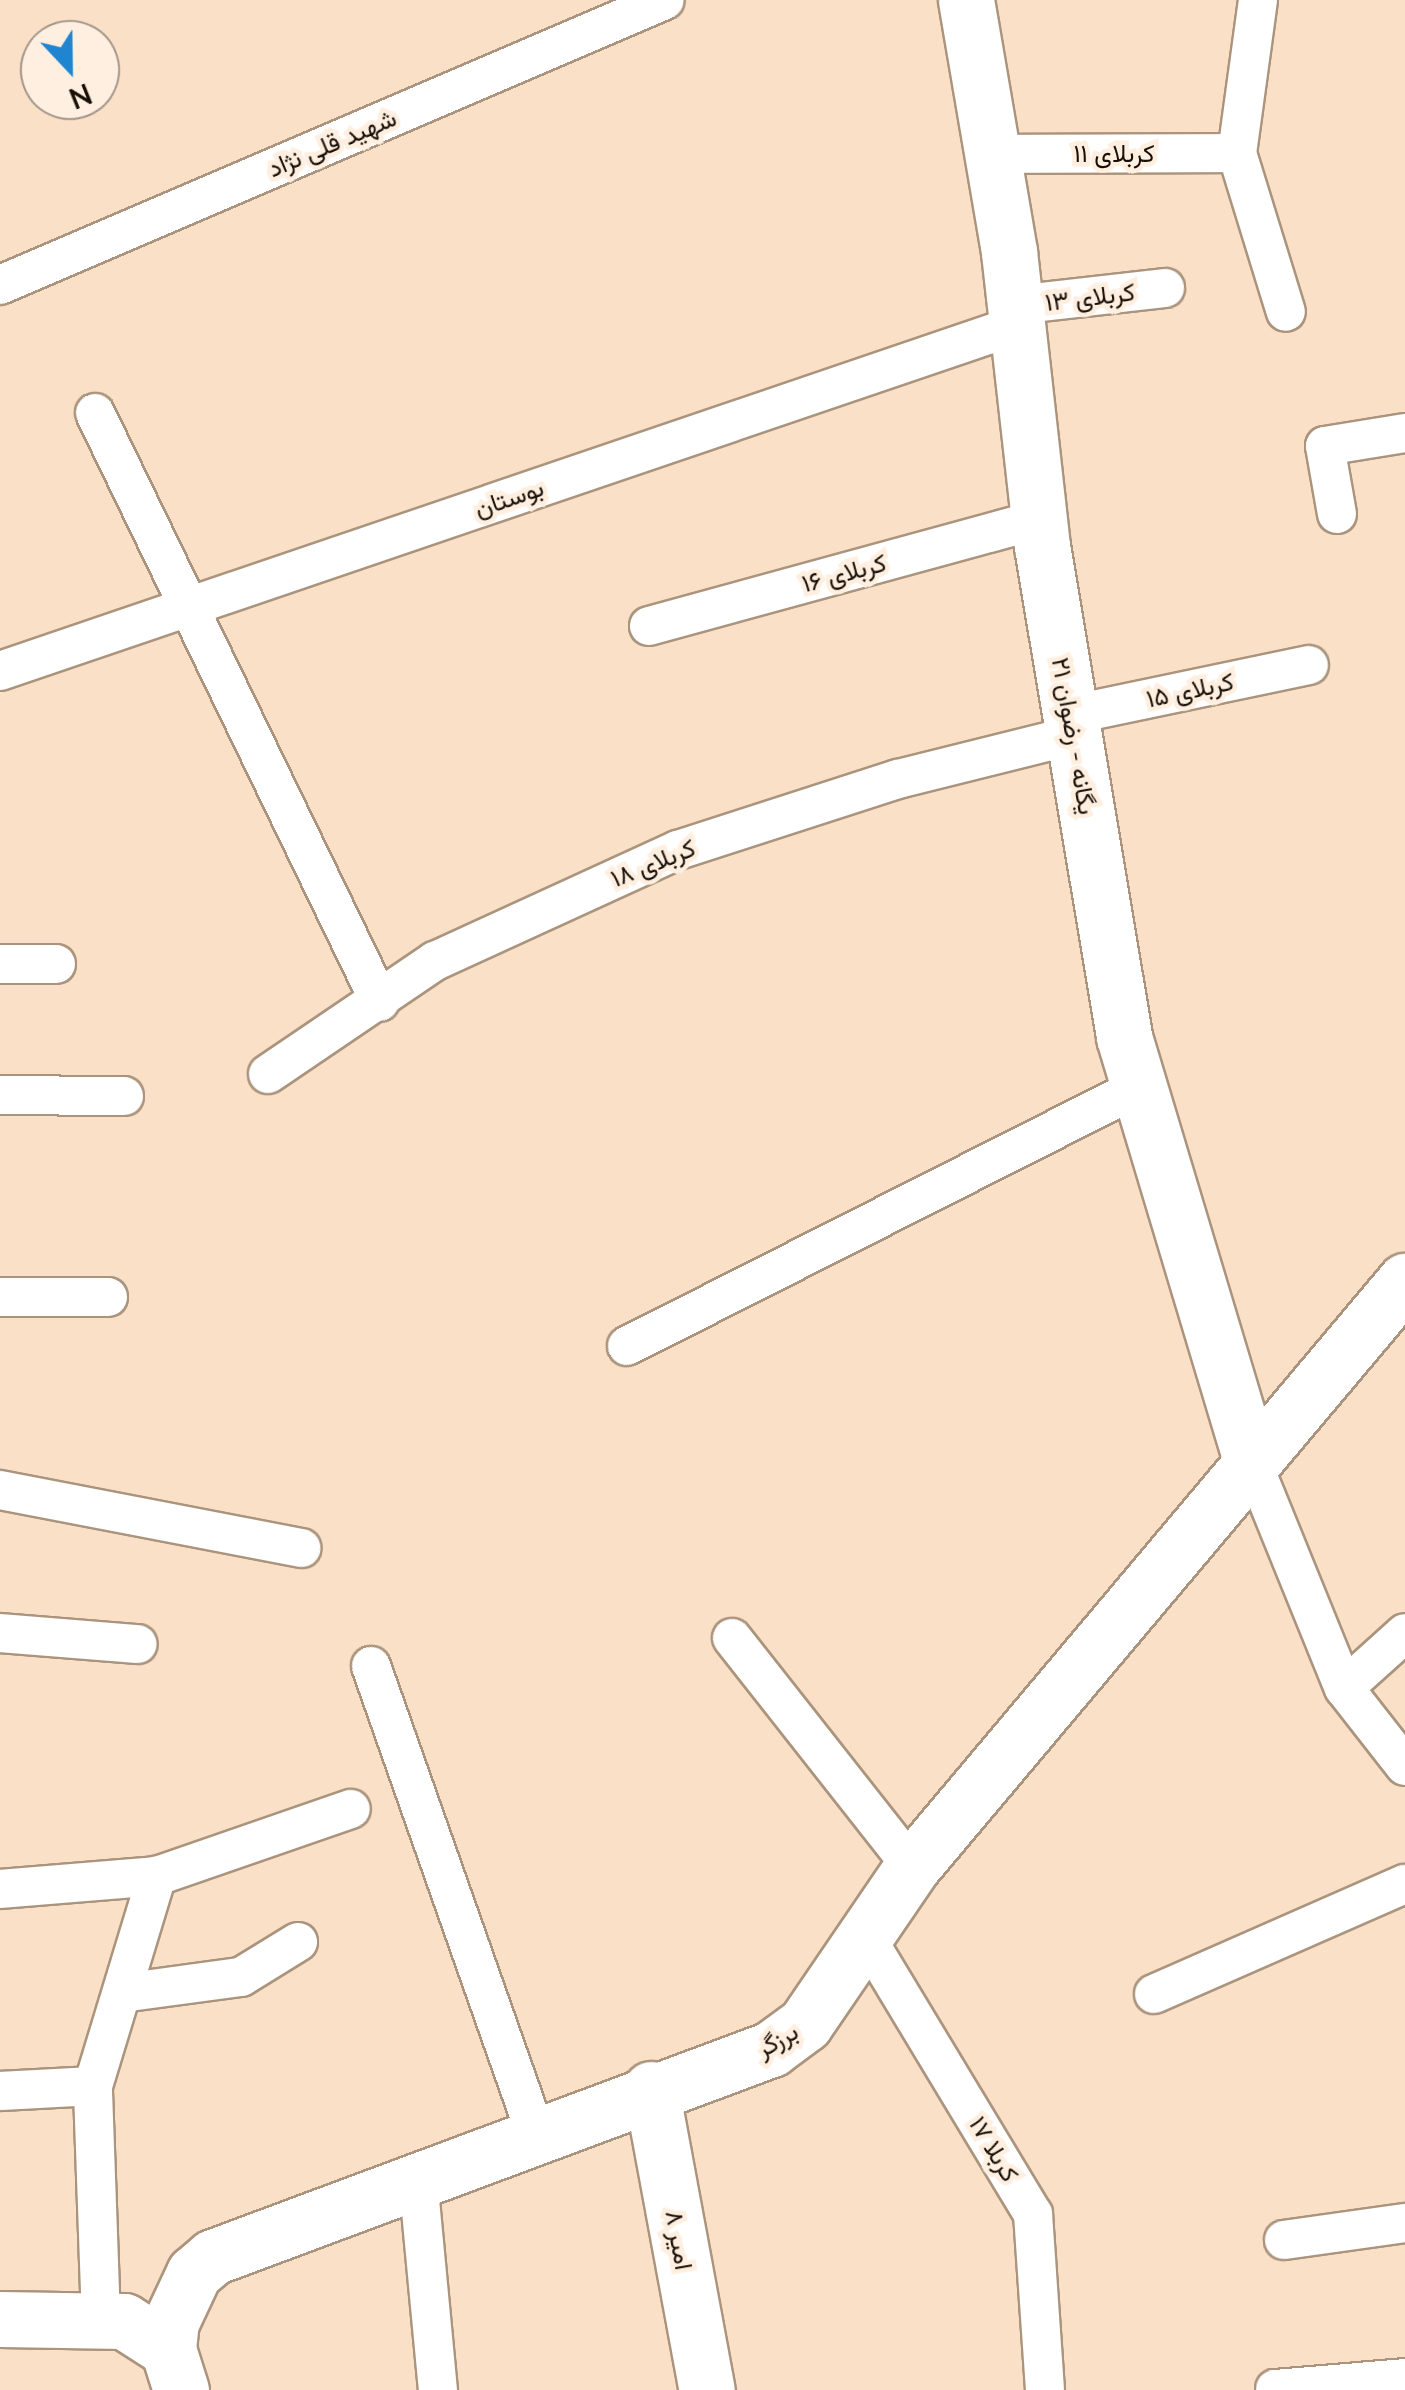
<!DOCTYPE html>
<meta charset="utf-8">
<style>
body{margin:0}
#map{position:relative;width:1405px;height:2390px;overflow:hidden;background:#f9e0c7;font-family:Mulish,Vazirmatn,sans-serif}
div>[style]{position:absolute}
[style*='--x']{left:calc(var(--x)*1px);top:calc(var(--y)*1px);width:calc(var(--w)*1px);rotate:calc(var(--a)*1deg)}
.roads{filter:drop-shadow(2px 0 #ab947d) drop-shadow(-2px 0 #ab947d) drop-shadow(0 2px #ab947d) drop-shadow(0 -2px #ab947d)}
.street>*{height:38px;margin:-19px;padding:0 19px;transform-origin:19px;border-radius:19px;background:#fff}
.secondary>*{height:55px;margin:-27.5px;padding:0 27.5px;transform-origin:27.5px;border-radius:27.5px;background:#fff}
span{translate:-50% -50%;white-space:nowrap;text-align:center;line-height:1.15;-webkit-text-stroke:9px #feefe0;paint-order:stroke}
.street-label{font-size:25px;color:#180f07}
.north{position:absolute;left:20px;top:20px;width:100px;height:100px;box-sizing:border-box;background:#feefe0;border:2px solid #a29589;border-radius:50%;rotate:158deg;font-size:28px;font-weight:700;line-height:40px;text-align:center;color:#180f07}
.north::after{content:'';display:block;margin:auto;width:35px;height:45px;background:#1f85d0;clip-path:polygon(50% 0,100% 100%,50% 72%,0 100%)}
</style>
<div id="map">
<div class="roads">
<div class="street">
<i style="--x:1258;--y:0;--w:154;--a:97.8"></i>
<i style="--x:1237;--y:153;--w:166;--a:72.9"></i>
<i style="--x:992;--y:154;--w:245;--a:-0.2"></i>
<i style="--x:0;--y:285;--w:723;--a:-23.2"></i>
<i style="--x:1015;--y:305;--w:151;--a:-6.5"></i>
<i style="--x:95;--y:413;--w:654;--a:64.18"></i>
<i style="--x:1337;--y:514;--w:69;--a:-100"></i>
<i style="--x:1325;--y:446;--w:81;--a:-9.2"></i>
<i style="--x:649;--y:626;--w:404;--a:-15.3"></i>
<i style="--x:0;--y:671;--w:1074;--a:-18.79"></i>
<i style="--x:1070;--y:715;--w:244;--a:-11.8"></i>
<i style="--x:0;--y:964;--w:56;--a:0"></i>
<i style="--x:268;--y:1074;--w:202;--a:-34.1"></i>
<i style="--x:435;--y:961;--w:267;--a:-24.6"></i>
<i style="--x:678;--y:850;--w:231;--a:-17.9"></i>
<i style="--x:898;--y:779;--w:181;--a:-14"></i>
<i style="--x:0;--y:1095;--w:124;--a:0.5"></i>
<i style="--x:0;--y:1297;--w:108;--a:0"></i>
<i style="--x:627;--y:1346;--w:574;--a:-26.83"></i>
<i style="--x:1250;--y:1457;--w:249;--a:67.9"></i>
<i style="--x:1344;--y:1688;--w:99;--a:52"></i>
<i style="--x:0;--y:1490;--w:307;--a:10.9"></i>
<i style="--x:0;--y:1633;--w:138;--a:4.6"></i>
<i style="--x:732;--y:1638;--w:291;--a:51.8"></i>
<i style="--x:371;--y:1666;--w:496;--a:70.6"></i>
<i style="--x:1344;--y:1688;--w:82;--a:-42"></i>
<i style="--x:0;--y:1889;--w:158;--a:-4.7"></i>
<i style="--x:157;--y:1876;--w:205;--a:-19.1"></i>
<i style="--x:864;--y:1934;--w:327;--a:58.9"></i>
<i style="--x:1033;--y:2214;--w:176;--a:86.1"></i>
<i style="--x:122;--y:1993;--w:120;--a:-7.7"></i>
<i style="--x:241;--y:1977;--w:67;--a:-31.6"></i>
<i style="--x:1154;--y:1994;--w:274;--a:-23.7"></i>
<i style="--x:0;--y:2091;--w:93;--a:-3.1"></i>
<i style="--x:418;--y:2179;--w:212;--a:84.6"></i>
<i style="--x:1284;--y:2240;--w:122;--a:-8"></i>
<i style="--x:101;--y:2320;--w:234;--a:-92"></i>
<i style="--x:93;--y:2086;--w:220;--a:-73.1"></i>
<i style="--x:1275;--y:2389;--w:130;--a:-4.8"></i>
</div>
<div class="secondary">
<i style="--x:966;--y:0;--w:256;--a:80.3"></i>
<i style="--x:1009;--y:252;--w:296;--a:83.6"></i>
<i style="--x:1042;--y:546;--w:498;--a:80.5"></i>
<i style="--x:1124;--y:1037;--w:438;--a:73.3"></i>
<i style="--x:651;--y:2089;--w:306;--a:79.5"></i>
<i style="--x:0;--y:2319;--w:124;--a:0.9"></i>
<i style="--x:124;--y:2321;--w:52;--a:32.5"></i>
<i style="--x:181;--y:2390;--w:43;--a:-107.6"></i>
<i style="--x:168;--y:2349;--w:27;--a:-84"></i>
<i style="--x:171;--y:2322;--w:54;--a:-64.9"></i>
<i style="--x:194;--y:2273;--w:25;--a:-40"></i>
<i style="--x:213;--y:2257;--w:596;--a:-20.44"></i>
<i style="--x:771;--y:2049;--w:42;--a:-36.3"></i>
<i style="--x:805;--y:2024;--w:190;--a:-55.7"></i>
<i style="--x:912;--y:1867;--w:766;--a:-49.93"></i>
</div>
</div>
<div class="street-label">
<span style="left:332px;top:143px;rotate:-23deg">شهید قلی نژاد</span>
<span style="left:1114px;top:153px">کربلای ۱۱</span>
<span style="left:1090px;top:297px;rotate:-7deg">کربلای ۱۳</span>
<span style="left:509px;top:498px;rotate:-19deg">بوستان</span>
<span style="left:844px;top:573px;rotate:-15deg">کربلای ۱۶</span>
<span style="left:1190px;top:690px;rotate:-12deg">کربلای ۱۵</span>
<span style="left:1074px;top:736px;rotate:80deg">یگانه - رضوان ۲۱</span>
<span style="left:653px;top:863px;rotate:-22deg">کربلای ۱۸</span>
<span style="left:777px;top:2040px;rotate:-30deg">برزگر</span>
<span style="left:994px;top:2149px;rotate:59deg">کربلا ۱۷</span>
<span style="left:679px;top:2240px;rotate:80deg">امیر ۸</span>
</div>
<div class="north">N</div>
</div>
